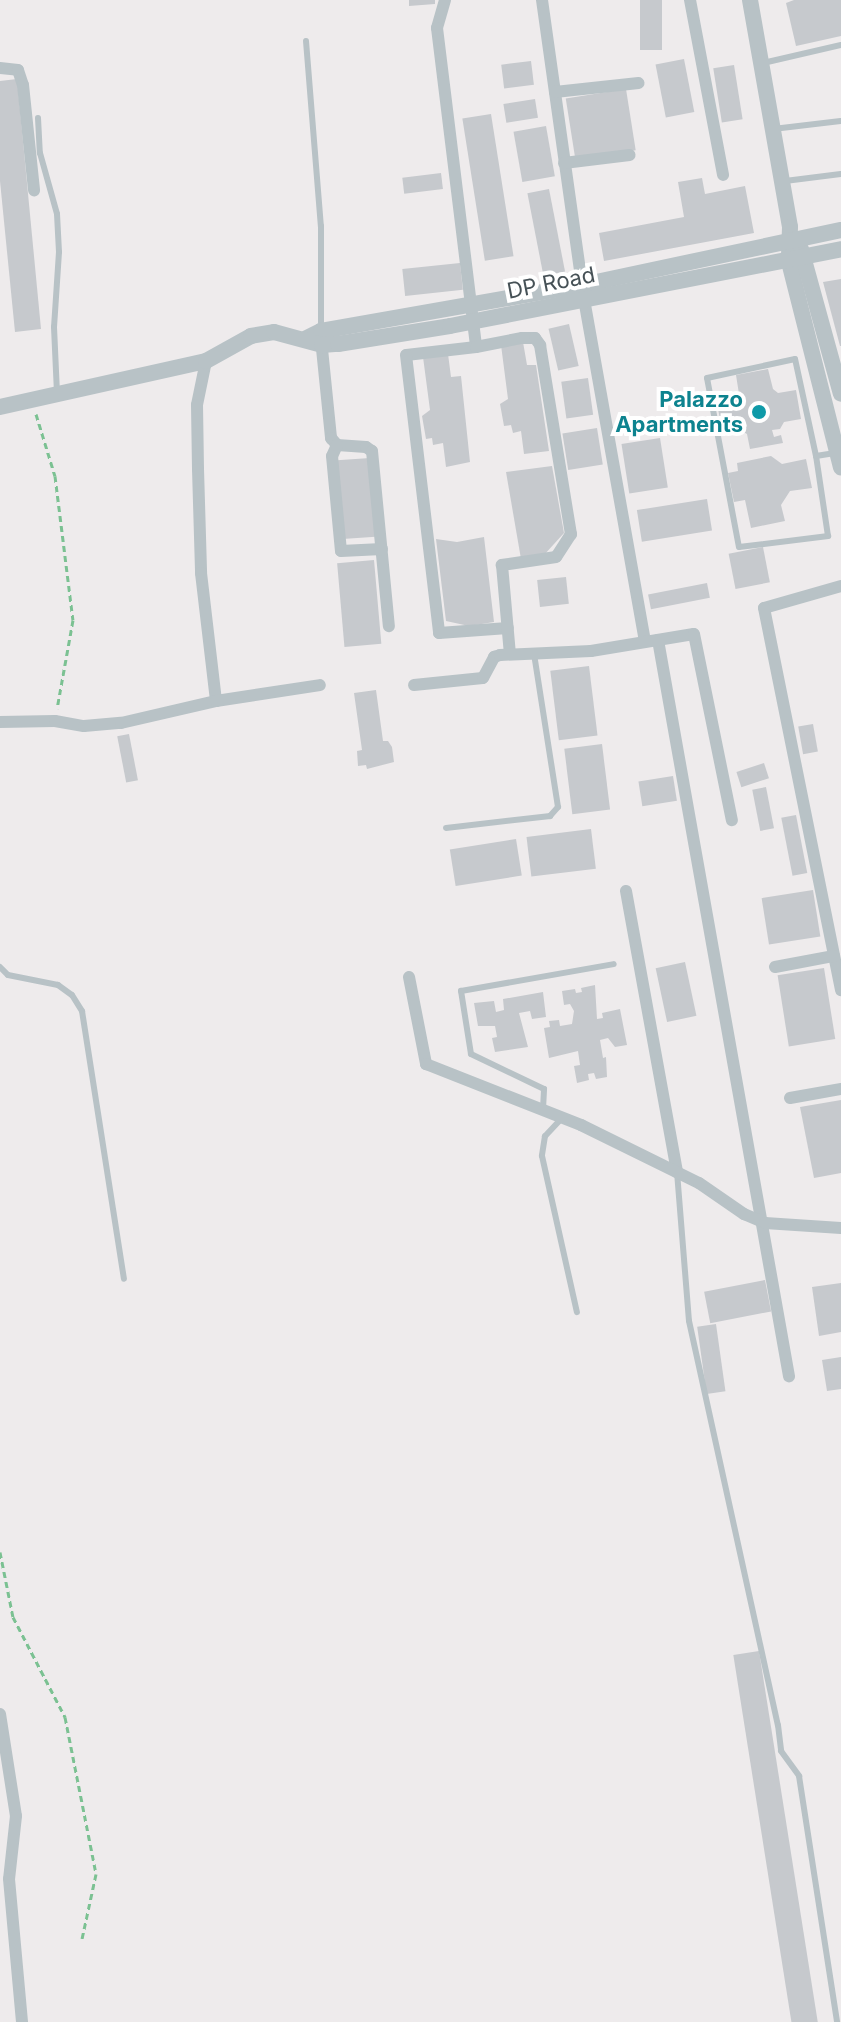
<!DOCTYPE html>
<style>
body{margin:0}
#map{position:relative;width:841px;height:2022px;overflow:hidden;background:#eeebec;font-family:Inter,sans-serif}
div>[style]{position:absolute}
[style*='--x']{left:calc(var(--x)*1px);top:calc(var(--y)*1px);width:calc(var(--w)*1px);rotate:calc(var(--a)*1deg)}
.building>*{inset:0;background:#c6c9cd;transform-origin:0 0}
.path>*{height:3px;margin-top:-1.5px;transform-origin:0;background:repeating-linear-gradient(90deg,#7bc192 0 6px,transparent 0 10px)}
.service>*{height:6px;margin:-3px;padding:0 3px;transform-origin:3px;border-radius:3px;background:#b8c2c6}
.minor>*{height:12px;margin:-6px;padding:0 6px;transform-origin:6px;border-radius:6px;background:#b8c2c6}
.tertiary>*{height:16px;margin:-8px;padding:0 8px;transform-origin:8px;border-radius:8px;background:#b8c2c6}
.dots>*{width:22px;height:22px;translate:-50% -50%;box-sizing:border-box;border:4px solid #fff;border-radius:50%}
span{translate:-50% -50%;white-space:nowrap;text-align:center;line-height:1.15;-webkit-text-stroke:8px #fff;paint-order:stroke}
.street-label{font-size:22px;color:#465156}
.culture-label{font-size:22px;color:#0d838f;font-weight:700}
.right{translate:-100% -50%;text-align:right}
</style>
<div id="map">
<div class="building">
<i style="clip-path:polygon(409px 0,435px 0,435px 4px,409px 6px)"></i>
<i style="left:640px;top:0;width:22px;height:50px"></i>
<i style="clip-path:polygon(794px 0,841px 0,841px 36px,796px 46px,786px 3px)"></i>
<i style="left:684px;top:59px;width:54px;height:29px;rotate:79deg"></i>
<i style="left:531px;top:61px;width:24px;height:30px;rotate:83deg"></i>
<i style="left:734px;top:65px;width:55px;height:21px;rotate:81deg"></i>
<i style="clip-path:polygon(17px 79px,41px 329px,15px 332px,0 181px,0 81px)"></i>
<i style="left:626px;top:89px;width:62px;height:61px;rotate:81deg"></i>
<i style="left:535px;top:99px;width:19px;height:32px;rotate:81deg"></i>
<i style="left:491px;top:114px;width:144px;height:29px;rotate:81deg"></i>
<i style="left:546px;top:126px;width:51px;height:33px;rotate:80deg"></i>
<i style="left:441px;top:173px;width:16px;height:39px;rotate:83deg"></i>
<i style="clip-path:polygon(702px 178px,705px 194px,745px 186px,754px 233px,604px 261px,599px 233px,684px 217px,678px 182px)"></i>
<i style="left:549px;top:189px;width:84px;height:22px;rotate:79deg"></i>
<i style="left:460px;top:263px;width:27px;height:58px;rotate:84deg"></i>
<i style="clip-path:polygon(841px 279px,841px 346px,840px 346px,823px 282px)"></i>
<i style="left:569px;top:324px;width:43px;height:21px;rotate:77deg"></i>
<i style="clip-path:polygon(523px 342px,527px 365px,536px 365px,549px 451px,524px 454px,521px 431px,513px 433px,511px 425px,504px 426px,500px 404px,508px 399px,501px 345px)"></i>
<i style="clip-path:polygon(448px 354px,451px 377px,461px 376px,470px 462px,446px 467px,443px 443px,433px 445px,432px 438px,426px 439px,422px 416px,430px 410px,423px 357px)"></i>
<i style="clip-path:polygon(768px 369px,773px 389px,778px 393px,796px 390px,801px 419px,784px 422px,780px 429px,772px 430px,774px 437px,781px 435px,783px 443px,750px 449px,747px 434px,740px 430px,723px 434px,717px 404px,733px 401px,739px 394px,736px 375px)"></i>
<i style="left:588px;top:378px;width:37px;height:27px;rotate:82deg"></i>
<i style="left:597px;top:428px;width:37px;height:35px;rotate:81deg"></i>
<i style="left:660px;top:438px;width:50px;height:39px;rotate:81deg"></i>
<i style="clip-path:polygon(771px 456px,782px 464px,806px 459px,812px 488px,790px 491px,781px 505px,785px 521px,751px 528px,745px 500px,734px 502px,728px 473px,738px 471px,737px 463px)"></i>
<i style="left:370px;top:458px;width:79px;height:33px;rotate:86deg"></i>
<i style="clip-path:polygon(552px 466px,564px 533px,544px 555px,521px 559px,506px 472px)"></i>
<i style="left:707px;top:499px;width:32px;height:71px;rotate:81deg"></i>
<i style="clip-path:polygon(484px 537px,494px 622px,469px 626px,446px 621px,436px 539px,457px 542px)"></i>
<i style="left:763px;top:547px;width:36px;height:35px;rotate:79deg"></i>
<i style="left:374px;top:560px;width:84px;height:37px;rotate:85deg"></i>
<i style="left:566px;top:577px;width:27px;height:29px;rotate:84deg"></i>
<i style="left:707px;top:583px;width:15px;height:60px;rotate:79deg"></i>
<i style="left:589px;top:666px;width:70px;height:39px;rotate:83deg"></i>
<i style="clip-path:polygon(376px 690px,383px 741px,388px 741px,392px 747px,394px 762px,367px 769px,366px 765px,358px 766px,357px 751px,362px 750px,354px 693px)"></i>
<i style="left:813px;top:724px;width:28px;height:15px;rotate:80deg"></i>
<i style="left:129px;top:734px;width:47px;height:12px;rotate:79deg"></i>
<i style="left:602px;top:744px;width:66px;height:38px;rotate:83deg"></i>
<i style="left:764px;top:763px;width:16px;height:29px;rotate:72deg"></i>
<i style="left:673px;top:776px;width:25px;height:35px;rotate:81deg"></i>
<i style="left:766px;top:787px;width:42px;height:14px;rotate:79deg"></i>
<i style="left:796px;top:815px;width:59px;height:15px;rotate:79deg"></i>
<i style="left:591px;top:829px;width:40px;height:65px;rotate:83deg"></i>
<i style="left:516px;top:839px;width:37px;height:67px;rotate:81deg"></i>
<i style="left:813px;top:890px;width:47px;height:52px;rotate:81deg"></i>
<i style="left:685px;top:962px;width:55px;height:30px;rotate:78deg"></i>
<i style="left:824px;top:968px;width:72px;height:47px;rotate:81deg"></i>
<i style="clip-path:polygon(595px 985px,597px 1019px,603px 1018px,602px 1013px,620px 1009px,627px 1045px,615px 1047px,608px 1038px,600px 1040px,603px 1058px,606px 1057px,607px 1077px,596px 1079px,594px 1073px,588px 1074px,589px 1080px,577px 1083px,574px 1066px,580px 1065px,578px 1051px,549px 1058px,544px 1028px,550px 1027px,549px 1021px,559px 1020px,560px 1026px,572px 1024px,574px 1011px,570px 1004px,564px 1005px,562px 991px,575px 989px,576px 993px,582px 992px,581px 988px)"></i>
<i style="clip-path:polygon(543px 992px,546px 1017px,532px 1019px,530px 1011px,519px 1013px,528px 1047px,495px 1052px,492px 1038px,497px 1037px,495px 1026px,478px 1026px,474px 1003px,494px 1001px,496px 1012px,504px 1010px,503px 999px)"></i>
<i style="clip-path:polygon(841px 1100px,841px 1173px,814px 1178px,800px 1107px)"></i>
<i style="left:765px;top:1280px;width:32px;height:62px;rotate:79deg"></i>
<i style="clip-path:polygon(841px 1283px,841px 1332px,819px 1336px,812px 1287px)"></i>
<i style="left:716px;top:1324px;width:68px;height:19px;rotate:82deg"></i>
<i style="clip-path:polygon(841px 1357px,841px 1389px,827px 1391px,822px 1360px)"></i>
<i style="left:759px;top:1651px;width:376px;height:26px;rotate:81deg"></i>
</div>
<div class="path">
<i style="--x:36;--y:414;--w:65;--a:73"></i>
<i style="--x:55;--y:476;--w:145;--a:82.9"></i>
<i style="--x:73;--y:620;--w:90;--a:100.2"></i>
<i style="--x:0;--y:1552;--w:66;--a:78.7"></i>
<i style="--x:13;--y:1617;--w:113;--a:62.5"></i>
<i style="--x:65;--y:1717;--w:160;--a:78.8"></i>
<i style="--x:96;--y:1874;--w:66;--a:102.2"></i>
</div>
<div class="service">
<i style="--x:306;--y:41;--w:186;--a:85.4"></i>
<i style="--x:321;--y:226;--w:105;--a:90"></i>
<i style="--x:763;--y:63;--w:80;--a:-13"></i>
<i style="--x:38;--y:118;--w:35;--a:87"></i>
<i style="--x:40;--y:153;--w:63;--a:74.4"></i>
<i style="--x:57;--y:214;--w:38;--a:87"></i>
<i style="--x:59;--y:252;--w:75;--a:93.8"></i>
<i style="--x:54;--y:327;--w:65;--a:87.4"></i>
<i style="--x:773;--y:129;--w:68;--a:-6.7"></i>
<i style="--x:785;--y:181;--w:56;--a:-7.1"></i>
<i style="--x:816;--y:456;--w:99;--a:-102.2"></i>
<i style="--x:795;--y:359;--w:90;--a:167.8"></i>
<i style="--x:707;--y:378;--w:172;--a:79.3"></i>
<i style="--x:739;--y:547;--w:90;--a:-7"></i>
<i style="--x:828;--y:536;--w:81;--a:-98.5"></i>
<i style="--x:816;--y:456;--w:19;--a:-9"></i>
<i style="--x:446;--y:828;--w:105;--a:-6.6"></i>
<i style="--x:550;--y:816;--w:12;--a:-48"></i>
<i style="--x:558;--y:807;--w:155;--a:-98.9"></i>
<i style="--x:0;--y:967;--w:11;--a:45"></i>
<i style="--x:8;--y:975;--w:51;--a:11.3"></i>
<i style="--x:58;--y:985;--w:17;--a:36"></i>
<i style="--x:72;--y:995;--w:19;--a:58"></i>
<i style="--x:82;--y:1011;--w:271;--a:81.1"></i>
<i style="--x:543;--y:1109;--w:20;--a:-87"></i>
<i style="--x:544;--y:1089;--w:81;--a:-154.4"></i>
<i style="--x:471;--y:1054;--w:64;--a:-99"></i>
<i style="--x:461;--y:991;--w:155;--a:-10"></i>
<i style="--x:562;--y:1118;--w:25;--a:133"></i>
<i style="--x:545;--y:1136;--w:20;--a:99"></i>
<i style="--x:542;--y:1156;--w:160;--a:77.4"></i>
<i style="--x:677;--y:1172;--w:149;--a:85.4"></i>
<i style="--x:689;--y:1321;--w:414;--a:77.6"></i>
<i style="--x:778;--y:1725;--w:26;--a:83"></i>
<i style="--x:781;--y:1751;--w:31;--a:54"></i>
<i style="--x:799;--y:1776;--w:249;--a:81.2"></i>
</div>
<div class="minor">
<i style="--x:445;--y:0;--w:29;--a:106"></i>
<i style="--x:437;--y:28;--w:321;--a:83"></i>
<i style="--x:476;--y:347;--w:70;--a:173.5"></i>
<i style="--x:406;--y:355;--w:280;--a:83.2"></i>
<i style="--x:439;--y:633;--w:69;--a:-4.1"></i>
<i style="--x:542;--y:0;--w:302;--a:82"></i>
<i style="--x:584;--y:299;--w:348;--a:79.9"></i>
<i style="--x:690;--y:0;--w:178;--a:79.3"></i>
<i style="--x:0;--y:68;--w:18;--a:6"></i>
<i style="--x:18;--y:70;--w:16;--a:72"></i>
<i style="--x:23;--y:85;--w:106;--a:84"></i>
<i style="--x:555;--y:92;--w:84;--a:-6.1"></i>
<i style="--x:564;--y:163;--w:66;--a:-6.9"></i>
<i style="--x:321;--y:339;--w:100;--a:84.2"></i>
<i style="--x:331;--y:438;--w:9;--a:49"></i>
<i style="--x:337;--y:445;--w:29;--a:4"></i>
<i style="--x:366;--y:447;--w:7;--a:34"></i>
<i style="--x:372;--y:451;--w:176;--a:84.5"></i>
<i style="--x:476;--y:347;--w:47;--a:-11.1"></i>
<i style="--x:522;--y:338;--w:13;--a:0"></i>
<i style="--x:535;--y:338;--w:9;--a:54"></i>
<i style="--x:540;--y:345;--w:192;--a:80.7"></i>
<i style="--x:571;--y:534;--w:27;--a:123"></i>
<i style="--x:556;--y:557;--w:55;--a:171.6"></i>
<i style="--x:502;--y:565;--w:89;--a:84.9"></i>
<i style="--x:206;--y:361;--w:45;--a:101.6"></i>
<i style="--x:197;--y:405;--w:64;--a:89.1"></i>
<i style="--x:198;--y:469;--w:104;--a:88.3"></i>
<i style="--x:201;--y:573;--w:129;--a:83.3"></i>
<i style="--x:337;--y:445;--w:12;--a:114"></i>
<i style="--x:332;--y:456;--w:95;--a:84.6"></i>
<i style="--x:341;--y:551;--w:41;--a:-2.8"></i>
<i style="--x:841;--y:586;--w:80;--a:164.1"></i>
<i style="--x:764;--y:608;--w:390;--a:78.6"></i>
<i style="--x:658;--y:640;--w:748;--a:79.91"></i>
<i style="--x:414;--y:685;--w:69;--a:-5.8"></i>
<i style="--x:483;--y:678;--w:24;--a:-62"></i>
<i style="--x:494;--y:657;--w:6;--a:-18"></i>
<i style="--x:500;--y:655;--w:91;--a:-2.5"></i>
<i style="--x:591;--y:651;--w:104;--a:-9.4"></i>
<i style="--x:694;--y:634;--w:190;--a:78.5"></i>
<i style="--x:0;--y:722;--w:55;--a:-1"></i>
<i style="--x:55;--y:721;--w:29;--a:10"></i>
<i style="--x:84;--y:726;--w:37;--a:-5"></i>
<i style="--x:121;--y:723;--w:98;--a:-13"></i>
<i style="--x:216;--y:701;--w:105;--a:-8.7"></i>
<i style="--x:626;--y:891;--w:286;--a:79.7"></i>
<i style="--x:775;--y:967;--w:60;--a:-10.6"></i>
<i style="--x:409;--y:977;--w:89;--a:78.9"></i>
<i style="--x:426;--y:1064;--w:167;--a:21.5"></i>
<i style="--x:581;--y:1125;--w:131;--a:26.2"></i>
<i style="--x:699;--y:1183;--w:55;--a:34.6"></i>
<i style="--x:744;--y:1214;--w:23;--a:23"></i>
<i style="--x:765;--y:1223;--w:76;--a:3.8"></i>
<i style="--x:790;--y:1098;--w:52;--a:-10"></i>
<i style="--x:0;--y:1714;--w:103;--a:81.1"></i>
<i style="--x:16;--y:1816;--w:63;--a:96.3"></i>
<i style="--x:9;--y:1879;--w:144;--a:84.8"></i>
</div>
<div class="tertiary">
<i style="--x:750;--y:0;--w:230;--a:80"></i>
<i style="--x:790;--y:227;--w:35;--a:92"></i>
<i style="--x:789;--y:262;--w:212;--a:75.8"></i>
<i style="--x:801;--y:249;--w:150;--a:74.6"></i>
<i style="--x:305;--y:339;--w:18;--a:-27"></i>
<i style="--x:321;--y:331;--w:265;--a:-10"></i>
<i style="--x:582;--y:285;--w:265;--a:-12"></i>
<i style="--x:0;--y:407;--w:211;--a:-12.6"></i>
<i style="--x:206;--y:361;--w:51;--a:-29.1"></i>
<i style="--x:251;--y:336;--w:23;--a:-10"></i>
<i style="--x:274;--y:332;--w:50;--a:15.2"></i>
<i style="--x:322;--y:345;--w:16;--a:-4"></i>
<i style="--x:338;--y:344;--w:113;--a:-9.1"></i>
<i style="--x:450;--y:326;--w:399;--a:-11.1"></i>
</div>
<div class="dots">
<i style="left:759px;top:412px;background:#0f9aa8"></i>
</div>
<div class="street-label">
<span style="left:551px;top:283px;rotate:-11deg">DP Road</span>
</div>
<div class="culture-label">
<span class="right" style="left:743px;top:412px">Palazzo<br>Apartments</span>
</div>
</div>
